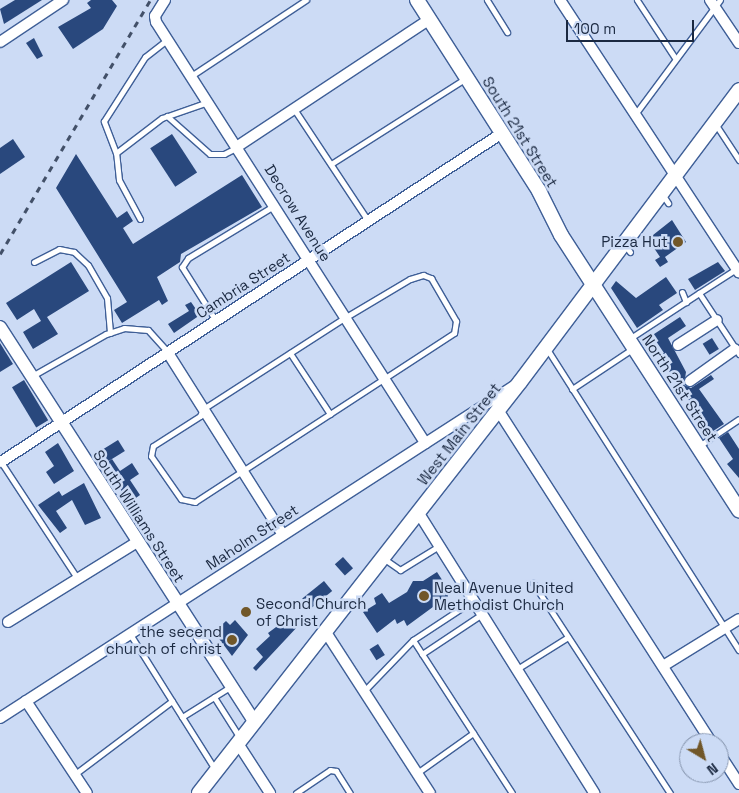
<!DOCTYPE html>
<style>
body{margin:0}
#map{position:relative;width:739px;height:793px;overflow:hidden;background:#ccdbf5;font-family:"Space Grotesk",sans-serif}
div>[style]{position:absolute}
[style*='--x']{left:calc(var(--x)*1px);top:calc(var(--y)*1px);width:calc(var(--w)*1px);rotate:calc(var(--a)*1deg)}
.building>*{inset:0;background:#29487d;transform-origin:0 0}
.roads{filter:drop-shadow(1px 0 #3f5f97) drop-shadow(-1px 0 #3f5f97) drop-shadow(0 1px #3f5f97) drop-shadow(0 -1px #3f5f97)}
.service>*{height:5px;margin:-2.5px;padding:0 2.5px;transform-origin:2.5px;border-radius:2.5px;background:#fff}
.minor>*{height:10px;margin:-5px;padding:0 5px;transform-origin:5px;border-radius:5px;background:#fff}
.tertiary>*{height:12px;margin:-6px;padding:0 6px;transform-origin:6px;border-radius:6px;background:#fff}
.secondary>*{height:14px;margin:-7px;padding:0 7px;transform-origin:7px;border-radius:7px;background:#fff}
.rail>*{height:2.5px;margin-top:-1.25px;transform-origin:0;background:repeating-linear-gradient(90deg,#425068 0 6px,transparent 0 12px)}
.dots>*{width:14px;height:14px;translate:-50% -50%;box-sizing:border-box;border:2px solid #ccdbf5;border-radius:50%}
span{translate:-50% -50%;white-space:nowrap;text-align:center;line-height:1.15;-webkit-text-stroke:5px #ccdbf5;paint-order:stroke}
.street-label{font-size:15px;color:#1b2941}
.poi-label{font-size:15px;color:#1b2941}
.right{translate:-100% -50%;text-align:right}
.left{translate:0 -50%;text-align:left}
.north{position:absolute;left:679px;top:733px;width:50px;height:50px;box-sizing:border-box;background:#ccdbf5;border:1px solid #8594ad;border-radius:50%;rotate:143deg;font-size:14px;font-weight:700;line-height:20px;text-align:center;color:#1b2941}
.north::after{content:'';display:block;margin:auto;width:18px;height:22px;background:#715729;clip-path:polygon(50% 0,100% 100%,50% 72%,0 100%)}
.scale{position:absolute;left:566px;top:20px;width:128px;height:22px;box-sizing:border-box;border:2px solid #1b2941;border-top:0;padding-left:6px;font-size:15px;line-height:18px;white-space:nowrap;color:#1b2941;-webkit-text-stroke:4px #ccdbf5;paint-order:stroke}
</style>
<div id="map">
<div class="building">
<i style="clip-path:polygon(15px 0,42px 0,4px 24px,0 9px)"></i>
<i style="clip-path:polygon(91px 0,112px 0,117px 6px,103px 29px,73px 49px,58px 27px,91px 8px,87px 3px)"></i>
<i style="clip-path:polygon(34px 38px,43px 56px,37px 59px,26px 43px)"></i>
<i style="left:172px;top:134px;width:46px;height:26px;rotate:57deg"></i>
<i style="clip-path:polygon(13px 139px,25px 157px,0 174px,0 148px)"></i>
<i style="clip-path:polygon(76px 154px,117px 218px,127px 211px,133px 221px,123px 228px,133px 244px,242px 175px,262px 207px,181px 254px,180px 262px,157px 277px,168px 301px,162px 305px,159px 300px,122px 323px,114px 310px,127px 302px,56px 188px)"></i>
<i style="clip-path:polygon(672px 220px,686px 242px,665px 257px,668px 262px,660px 267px,655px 260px,660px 257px,648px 239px)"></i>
<i style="clip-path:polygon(71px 262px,89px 291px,47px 317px,58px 334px,33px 349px,23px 332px,41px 321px,34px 309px,17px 320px,6px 303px)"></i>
<i style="clip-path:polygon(718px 262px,725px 271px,695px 290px,688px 279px)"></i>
<i style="clip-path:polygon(666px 277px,677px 293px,659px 305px,663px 310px,637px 328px,611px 288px,616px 281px,636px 298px)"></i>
<i style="clip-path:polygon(191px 302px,200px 315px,174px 333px,168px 324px,189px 311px,185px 305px)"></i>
<i style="clip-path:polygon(680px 317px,686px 326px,668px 338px,686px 372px,684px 385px,691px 388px,711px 375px,714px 379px,699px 389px,724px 424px,710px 433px,659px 356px,664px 353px,656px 341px,652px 344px,648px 338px)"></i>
<i style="left:712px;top:338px;width:13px;height:11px;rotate:58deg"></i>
<i style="clip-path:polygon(0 343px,13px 364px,0 372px)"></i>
<i style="left:24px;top:380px;width:47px;height:14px;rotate:59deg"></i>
<i style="clip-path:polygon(728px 432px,739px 449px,739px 478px,727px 464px,733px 459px,719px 438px)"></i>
<i style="left:118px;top:440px;width:13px;height:20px;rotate:58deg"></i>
<i style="clip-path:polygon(58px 443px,74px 471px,54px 484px,46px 472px,54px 466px,45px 452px)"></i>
<i style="clip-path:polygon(112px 459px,120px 471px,132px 463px,139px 474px,130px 480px,140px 495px,129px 503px,109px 471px,105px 474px,100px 467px)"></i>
<i style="clip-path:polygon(84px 483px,101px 518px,85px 525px,72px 500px,56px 511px,67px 528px,60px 533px,38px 505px,59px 491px,62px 496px)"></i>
<i style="left:343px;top:557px;width:15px;height:11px;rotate:48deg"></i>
<i style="clip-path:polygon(437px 572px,448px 589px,448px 601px,437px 604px,407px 626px,404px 620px,397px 624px,395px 619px,377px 633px,363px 612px,376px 604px,374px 598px,382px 593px,389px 603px,407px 592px,413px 581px,423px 581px)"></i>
<i style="left:324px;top:581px;width:13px;height:28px;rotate:51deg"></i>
<i style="clip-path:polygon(291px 616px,299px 625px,256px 671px,253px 668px,263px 657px,256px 649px,270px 636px,268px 633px)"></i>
<i style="clip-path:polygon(235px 620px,248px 635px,232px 656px,214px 632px,226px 621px,230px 625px)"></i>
<i style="left:378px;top:644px;width:13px;height:10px;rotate:58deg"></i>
</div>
<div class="roads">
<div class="service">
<i style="--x:487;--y:0;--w:38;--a:58"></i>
<i style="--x:637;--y:0;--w:69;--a:56.8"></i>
<i style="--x:191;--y:76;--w:138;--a:-33.5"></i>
<i style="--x:294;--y:109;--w:134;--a:56.5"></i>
<i style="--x:636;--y:113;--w:141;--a:-53.4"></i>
<i style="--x:167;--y:116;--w:57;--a:41.5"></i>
<i style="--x:210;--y:154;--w:14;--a:0"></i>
<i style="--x:224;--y:154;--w:16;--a:-27"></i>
<i style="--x:716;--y:125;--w:42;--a:56.7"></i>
<i style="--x:116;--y:153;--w:34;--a:-111"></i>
<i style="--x:104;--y:121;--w:76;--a:-57.4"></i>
<i style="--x:145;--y:57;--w:28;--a:-38"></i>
<i style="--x:331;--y:164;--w:160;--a:-32.5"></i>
<i style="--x:662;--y:194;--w:11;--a:56"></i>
<i style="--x:140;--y:219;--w:44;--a:-118.3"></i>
<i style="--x:119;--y:180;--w:27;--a:-96"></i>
<i style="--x:116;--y:153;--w:58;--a:-37.3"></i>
<i style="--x:162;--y:118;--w:49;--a:-19.2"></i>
<i style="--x:624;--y:244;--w:10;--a:53"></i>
<i style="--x:34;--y:262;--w:28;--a:-27"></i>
<i style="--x:59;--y:249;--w:15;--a:11"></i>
<i style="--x:74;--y:252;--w:19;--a:43"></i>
<i style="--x:88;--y:265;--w:38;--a:60"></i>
<i style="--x:107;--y:298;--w:35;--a:85"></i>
<i style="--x:423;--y:275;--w:9;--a:21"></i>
<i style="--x:431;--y:278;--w:50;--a:59.8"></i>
<i style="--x:456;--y:321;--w:12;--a:99"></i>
<i style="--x:454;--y:333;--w:309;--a:146.9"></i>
<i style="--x:195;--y:502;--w:14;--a:-168"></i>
<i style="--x:181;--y:499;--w:52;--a:-124.9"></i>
<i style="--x:151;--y:456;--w:10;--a:-79"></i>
<i style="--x:153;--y:446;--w:56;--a:-32.6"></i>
<i style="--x:200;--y:416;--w:8;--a:-67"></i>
<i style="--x:203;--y:409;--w:170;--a:-32.8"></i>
<i style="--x:346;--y:317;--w:74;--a:-30.7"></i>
<i style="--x:410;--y:279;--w:14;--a:-17"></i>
<i style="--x:682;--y:292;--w:11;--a:68"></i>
<i style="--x:699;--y:293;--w:44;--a:-33"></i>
<i style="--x:216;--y:321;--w:64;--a:-122.2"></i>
<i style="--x:182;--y:267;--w:11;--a:-56"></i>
<i style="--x:188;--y:258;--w:102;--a:-31.3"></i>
<i style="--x:629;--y:339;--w:84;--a:-33.3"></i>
<i style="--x:699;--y:293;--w:73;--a:56.7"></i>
<i style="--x:547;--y:349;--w:357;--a:57.5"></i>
<i style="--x:290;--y:353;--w:73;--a:56.7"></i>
<i style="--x:32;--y:376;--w:85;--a:-29.6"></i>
<i style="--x:106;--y:334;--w:19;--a:-18"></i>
<i style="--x:124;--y:328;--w:24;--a:5"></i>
<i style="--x:148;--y:330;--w:30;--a:48"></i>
<i style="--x:572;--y:389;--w:72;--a:-33.7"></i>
<i style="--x:699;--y:446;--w:48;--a:-34"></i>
<i style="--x:1;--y:462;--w:140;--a:56.7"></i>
<i style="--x:383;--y:558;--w:21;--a:35"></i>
<i style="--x:400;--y:570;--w:46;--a:-31.6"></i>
<i style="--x:533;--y:583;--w:251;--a:56.9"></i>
<i style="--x:413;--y:640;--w:182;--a:57.1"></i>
<i style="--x:422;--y:654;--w:72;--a:-33.7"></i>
<i style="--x:517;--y:669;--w:60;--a:-32.1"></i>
<i style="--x:364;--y:691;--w:71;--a:-46.1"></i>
<i style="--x:413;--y:640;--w:73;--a:-33.3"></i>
<i style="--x:214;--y:697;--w:19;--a:-32"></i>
<i style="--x:172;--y:701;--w:83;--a:57.8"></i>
<i style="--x:182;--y:717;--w:38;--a:-32"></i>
<i style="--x:214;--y:697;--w:49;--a:57.6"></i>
<i style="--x:417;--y:773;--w:69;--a:-35.5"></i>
<i style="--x:75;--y:774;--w:121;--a:-37"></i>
<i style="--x:172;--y:701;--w:79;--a:-122.1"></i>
<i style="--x:296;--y:793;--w:41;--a:-34.1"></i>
<i style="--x:330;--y:770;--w:6;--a:9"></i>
<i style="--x:336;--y:771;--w:26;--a:58"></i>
</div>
<div class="minor">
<i style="--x:165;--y:0;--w:19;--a:122"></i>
<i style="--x:155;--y:16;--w:6;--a:81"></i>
<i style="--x:156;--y:22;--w:500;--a:57.4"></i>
<i style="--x:560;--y:0;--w:326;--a:56.7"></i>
<i style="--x:710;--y:0;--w:52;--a:56"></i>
<i style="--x:0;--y:42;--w:76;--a:-33.7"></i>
<i style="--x:238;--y:146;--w:230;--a:-33.5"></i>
<i style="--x:678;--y:345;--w:46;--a:-32.7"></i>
<i style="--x:168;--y:353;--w:215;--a:57.7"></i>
<i style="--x:690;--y:381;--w:55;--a:-35.4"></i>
<i style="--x:498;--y:410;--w:396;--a:57.3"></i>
<i style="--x:1;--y:462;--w:599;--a:-33.29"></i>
<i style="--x:418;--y:512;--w:332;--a:57.9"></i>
<i style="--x:8;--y:622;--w:152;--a:-31.8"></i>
<i style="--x:325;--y:631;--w:193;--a:57.1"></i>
<i style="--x:663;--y:666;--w:89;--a:-31.7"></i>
<i style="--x:26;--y:701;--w:110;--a:56.5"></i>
<i style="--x:0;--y:718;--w:612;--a:-32.86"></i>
<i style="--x:237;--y:742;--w:61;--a:57.1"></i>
<i style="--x:719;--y:753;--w:37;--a:57"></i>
</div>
<div class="tertiary">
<i style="--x:0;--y:327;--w:469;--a:57.2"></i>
</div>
<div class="secondary">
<i style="--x:417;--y:0;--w:227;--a:57.4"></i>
<i style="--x:539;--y:191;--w:49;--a:63.4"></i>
<i style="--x:561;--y:235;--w:328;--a:57.1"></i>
<i style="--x:199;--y:793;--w:521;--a:-52.01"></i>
<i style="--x:520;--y:382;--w:365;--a:-53.1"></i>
</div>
</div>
<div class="rail">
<i style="--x:0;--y:254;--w:295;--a:-59.4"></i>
</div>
<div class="dots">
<i style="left:678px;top:242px;background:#715729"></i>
<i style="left:424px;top:596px;background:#715729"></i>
<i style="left:246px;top:612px;background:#715729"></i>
<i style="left:232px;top:640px;background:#715729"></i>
</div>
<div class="street-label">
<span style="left:520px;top:132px;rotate:58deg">South 21st Street</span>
<span style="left:298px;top:213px;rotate:58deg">Decrow Avenue</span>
<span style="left:243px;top:285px;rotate:-33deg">Cambria Street</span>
<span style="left:680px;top:388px;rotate:57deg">North 21st Street</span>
<span style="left:459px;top:434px;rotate:-52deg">West Main Street</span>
<span style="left:139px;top:516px;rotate:57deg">South Williams Street</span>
<span style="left:252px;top:537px;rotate:-33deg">Maholm Street</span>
</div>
<div class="poi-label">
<span class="right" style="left:668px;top:242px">Pizza Hut</span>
<span class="left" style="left:434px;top:596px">Neal Avenue United<br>Methodist Church</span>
<span class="left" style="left:256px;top:612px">Second Church<br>of Christ</span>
<span class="right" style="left:222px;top:640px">the secend<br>church of christ</span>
</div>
<div class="north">N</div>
<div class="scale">100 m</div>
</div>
